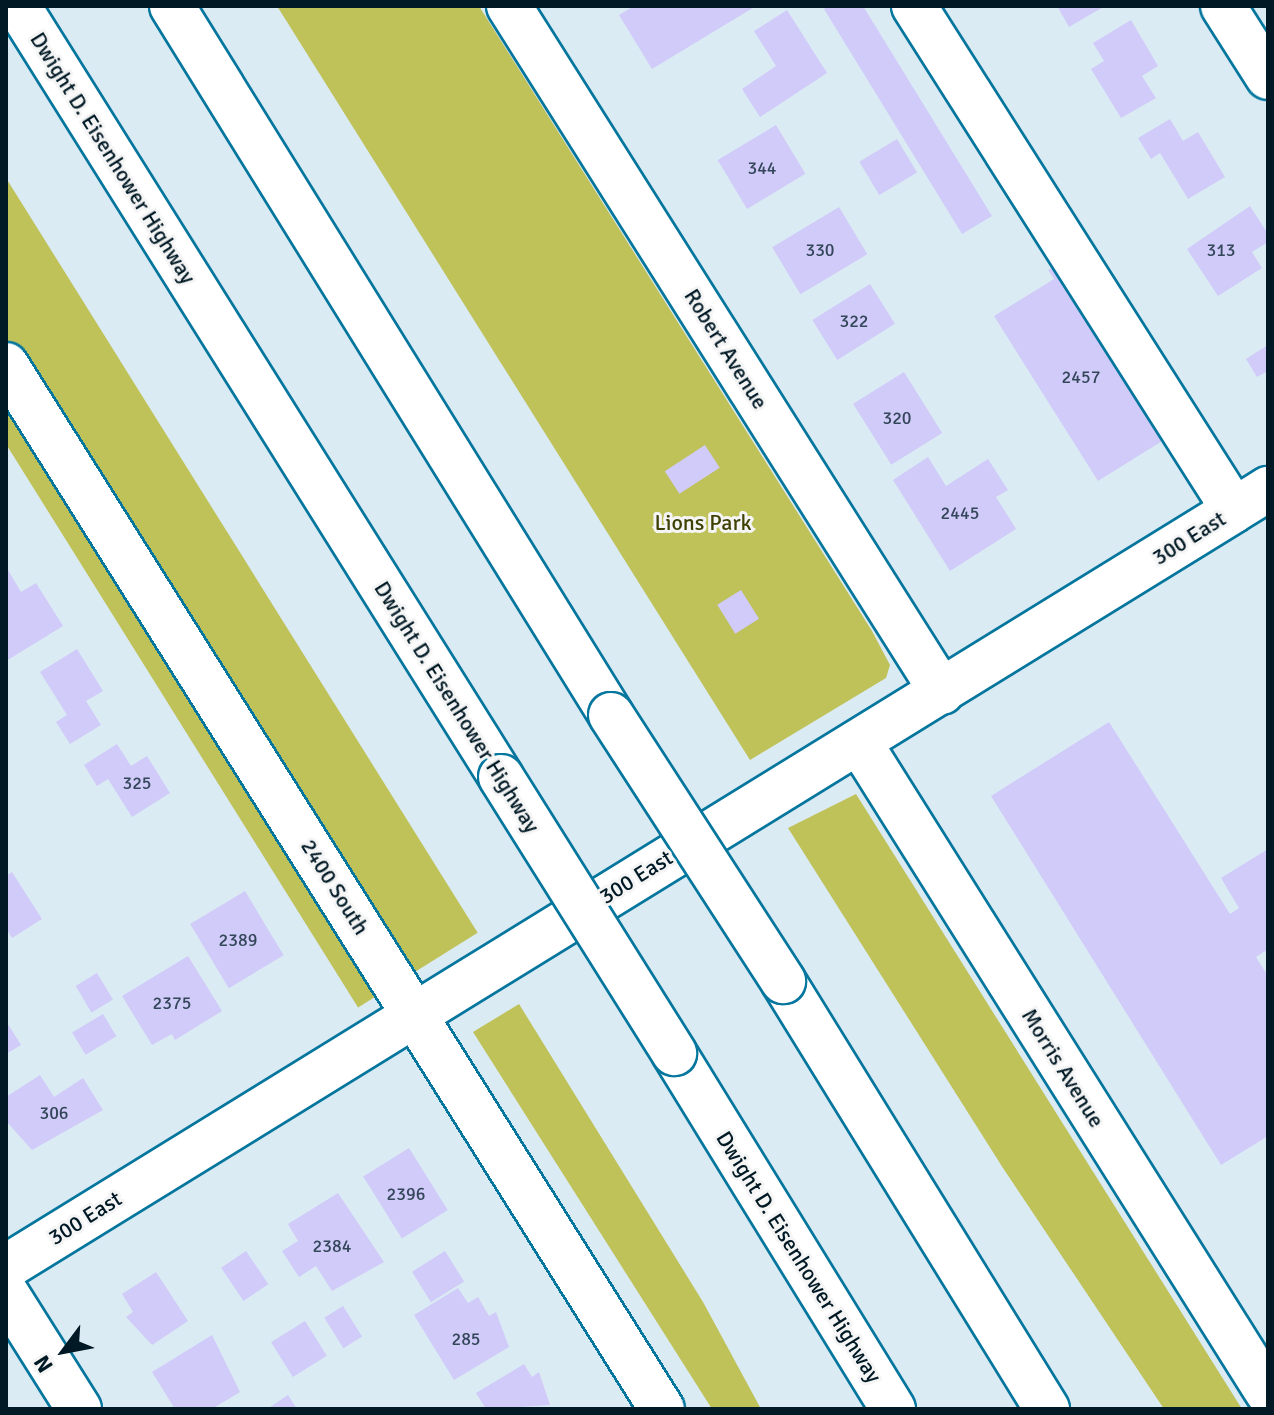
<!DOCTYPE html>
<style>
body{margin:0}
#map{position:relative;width:1274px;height:1415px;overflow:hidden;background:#dbebf4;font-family:Signika,sans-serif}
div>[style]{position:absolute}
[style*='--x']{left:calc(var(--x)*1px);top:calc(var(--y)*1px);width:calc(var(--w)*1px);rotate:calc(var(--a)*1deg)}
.green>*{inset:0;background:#bfc159;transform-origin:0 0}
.building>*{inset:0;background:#d0cbf9;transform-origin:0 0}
.roads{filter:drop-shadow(2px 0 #05769d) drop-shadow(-2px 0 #05769d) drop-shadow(0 2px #05769d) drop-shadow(0 -2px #05769d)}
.minor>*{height:44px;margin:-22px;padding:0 22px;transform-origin:22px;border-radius:22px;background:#fff}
.highway>*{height:44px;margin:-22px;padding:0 22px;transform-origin:22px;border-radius:22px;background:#fff}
.bridges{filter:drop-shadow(2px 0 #05769d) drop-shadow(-2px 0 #05769d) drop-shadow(0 2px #05769d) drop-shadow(0 -2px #05769d)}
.highway-bridge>*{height:44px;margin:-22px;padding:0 22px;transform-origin:22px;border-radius:22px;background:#fff}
span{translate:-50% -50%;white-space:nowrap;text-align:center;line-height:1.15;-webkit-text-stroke:6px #f5f5f5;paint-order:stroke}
.number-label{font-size:18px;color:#34465a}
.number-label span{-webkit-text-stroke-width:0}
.street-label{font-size:22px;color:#001925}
.park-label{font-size:22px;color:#3f4004}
.frame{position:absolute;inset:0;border:8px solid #001925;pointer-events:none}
.north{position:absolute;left:24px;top:1311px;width:80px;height:80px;-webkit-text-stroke:6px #f5f5f5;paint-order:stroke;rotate:238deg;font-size:22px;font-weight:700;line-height:32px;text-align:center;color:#001925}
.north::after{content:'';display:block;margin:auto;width:28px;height:36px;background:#001925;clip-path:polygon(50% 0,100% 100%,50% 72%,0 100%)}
</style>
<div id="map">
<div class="green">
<i style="clip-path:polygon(277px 6px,479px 6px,872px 631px,890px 665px,886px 678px,750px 760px)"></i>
<i style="left:6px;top:178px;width:890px;height:141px;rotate:58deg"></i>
<i style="clip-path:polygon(856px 794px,1242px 1409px,1164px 1409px,1003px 1168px,788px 828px)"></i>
<i style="clip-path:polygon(519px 1004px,703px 1302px,761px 1409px,712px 1409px,473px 1032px)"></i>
</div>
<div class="building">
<i style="clip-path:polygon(634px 6px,756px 6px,652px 69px,619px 15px)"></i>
<i style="clip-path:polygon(829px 6px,863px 6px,992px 216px,962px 234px,824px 9px)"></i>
<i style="clip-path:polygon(1057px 6px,1105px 6px,1069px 27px)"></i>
<i style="clip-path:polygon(787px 10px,827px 73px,760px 117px,742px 89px,776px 66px,754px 31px)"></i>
<i style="clip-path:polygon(1131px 20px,1158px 66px,1142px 76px,1156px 98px,1121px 118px,1091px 69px,1104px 61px,1093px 43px)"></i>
<i style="clip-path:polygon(1170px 119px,1183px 141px,1198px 132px,1225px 177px,1188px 199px,1160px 153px,1151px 159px,1138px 138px)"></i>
<i style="left:776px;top:125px;width:57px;height:68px;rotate:59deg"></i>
<i style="left:897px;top:139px;width:39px;height:44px;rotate:59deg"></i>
<i style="clip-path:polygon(1250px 206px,1268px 234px,1268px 242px,1252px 252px,1262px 268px,1218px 296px,1187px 249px)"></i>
<i style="left:839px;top:207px;width:55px;height:78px;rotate:59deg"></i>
<i style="clip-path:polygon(1058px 264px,1167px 438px,1098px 481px,994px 316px,1054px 279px,1048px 270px)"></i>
<i style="left:870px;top:284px;width:47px;height:68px;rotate:58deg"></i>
<i style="clip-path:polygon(1268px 345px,1268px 371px,1257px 377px,1246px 359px)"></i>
<i style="left:904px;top:372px;width:72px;height:60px;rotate:58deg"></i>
<i style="left:705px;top:445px;width:27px;height:48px;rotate:57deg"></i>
<i style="clip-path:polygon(928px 457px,946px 486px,988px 459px,1008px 490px,996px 497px,1016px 529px,950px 571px,893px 480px)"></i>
<i style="clip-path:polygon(8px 570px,21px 592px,36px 583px,63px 626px,6px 661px)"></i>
<i style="left:741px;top:590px;width:34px;height:28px;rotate:58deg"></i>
<i style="clip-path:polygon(77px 649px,103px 691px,86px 701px,101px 725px,70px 744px,56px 722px,67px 715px,40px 672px)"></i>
<i style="clip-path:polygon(1109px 722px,1230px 914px,1239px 908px,1221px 878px,1268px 849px,1268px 955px,1265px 951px,1256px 957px,1268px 976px,1268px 1136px,1221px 1165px,991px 796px)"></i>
<i style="clip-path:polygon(117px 744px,131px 766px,147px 756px,170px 793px,132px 817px,108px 779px,97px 786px,84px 765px)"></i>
<i style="clip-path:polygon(12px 872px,42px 919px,12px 938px,6px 928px,6px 876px)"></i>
<i style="left:245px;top:891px;width:75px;height:64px;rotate:59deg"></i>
<i style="clip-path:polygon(188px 956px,222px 1011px,175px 1040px,172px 1034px,152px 1045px,122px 996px)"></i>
<i style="left:97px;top:973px;width:31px;height:25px;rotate:59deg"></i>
<i style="left:103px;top:1014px;width:26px;height:36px;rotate:59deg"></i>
<i style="clip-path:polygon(6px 1021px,21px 1045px,6px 1054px)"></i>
<i style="clip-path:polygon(40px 1075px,54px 1097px,83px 1078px,103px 1110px,32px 1150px,6px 1121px,6px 1097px)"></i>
<i style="left:409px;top:1148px;width:73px;height:54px;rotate:58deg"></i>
<i style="clip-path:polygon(338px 1193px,384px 1262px,332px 1291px,316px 1266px,299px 1277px,282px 1251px,298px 1241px,288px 1224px)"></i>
<i style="left:246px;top:1251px;width:40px;height:30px;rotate:56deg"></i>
<i style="left:445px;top:1251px;width:36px;height:39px;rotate:58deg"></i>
<i style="clip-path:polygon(156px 1272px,188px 1321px,152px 1345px,126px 1317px,133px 1312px,122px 1294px)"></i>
<i style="clip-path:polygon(458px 1288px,468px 1303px,478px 1297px,489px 1316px,496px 1312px,509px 1347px,454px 1380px,414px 1315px)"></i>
<i style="left:343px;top:1306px;width:36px;height:22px;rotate:58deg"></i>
<i style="left:305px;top:1321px;width:41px;height:40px;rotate:58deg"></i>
<i style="clip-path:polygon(212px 1335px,240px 1392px,212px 1409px,175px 1409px,152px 1372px)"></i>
<i style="clip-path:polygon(524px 1364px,532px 1377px,539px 1372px,550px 1405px,486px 1409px,476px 1393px)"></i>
<i style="clip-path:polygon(288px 1395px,297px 1409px,267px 1409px)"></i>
</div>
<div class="roads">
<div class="minor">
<i style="--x:509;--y:6;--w:811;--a:57.74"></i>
<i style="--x:914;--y:6;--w:597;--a:57.59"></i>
<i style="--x:1223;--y:6;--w:84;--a:57.6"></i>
<i style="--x:6;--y:365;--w:1233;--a:57.86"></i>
<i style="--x:859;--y:742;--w:769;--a:57.86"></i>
<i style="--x:6;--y:1267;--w:1483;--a:-31.65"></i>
<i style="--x:6;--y:1293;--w:137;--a:57.8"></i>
</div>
<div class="highway">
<i style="--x:18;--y:6;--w:910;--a:57.93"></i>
<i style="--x:172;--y:6;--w:834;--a:58.23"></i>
<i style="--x:783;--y:981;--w:503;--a:58.33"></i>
<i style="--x:674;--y:1053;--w:418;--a:58.4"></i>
</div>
</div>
<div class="bridges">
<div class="highway-bridge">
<i style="--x:611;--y:715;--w:317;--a:57.1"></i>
<i style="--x:501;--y:777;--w:326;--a:57.9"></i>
</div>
</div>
<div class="number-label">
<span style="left:762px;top:168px">344</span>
<span style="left:820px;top:250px">330</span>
<span style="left:1221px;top:250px">313</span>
<span style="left:854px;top:321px">322</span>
<span style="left:1081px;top:377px">2457</span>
<span style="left:897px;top:418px">320</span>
<span style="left:960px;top:513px">2445</span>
<span style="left:137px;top:783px">325</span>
<span style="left:238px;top:940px">2389</span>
<span style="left:172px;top:1003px">2375</span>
<span style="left:54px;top:1113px">306</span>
<span style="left:406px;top:1194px">2396</span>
<span style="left:332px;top:1246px">2384</span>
<span style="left:466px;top:1339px">285</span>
</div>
<div class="street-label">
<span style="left:113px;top:158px;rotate:58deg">Dwight D. Eisenhower Highway</span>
<span style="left:726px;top:349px;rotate:58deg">Robert Avenue</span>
<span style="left:1189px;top:538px;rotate:-32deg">300 East</span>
<span style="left:457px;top:707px;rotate:58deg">Dwight D. Eisenhower Highway</span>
<span style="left:636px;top:877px;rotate:-32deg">300 East</span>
<span style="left:335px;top:887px;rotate:58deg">2400 South</span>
<span style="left:1063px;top:1068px;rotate:58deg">Morris Avenue</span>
<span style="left:85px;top:1218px;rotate:-32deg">300 East</span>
<span style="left:799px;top:1257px;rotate:58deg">Dwight D. Eisenhower Highway</span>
</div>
<div class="park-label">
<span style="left:703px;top:523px">Lions Park</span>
</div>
<div class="frame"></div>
<div class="north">N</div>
</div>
